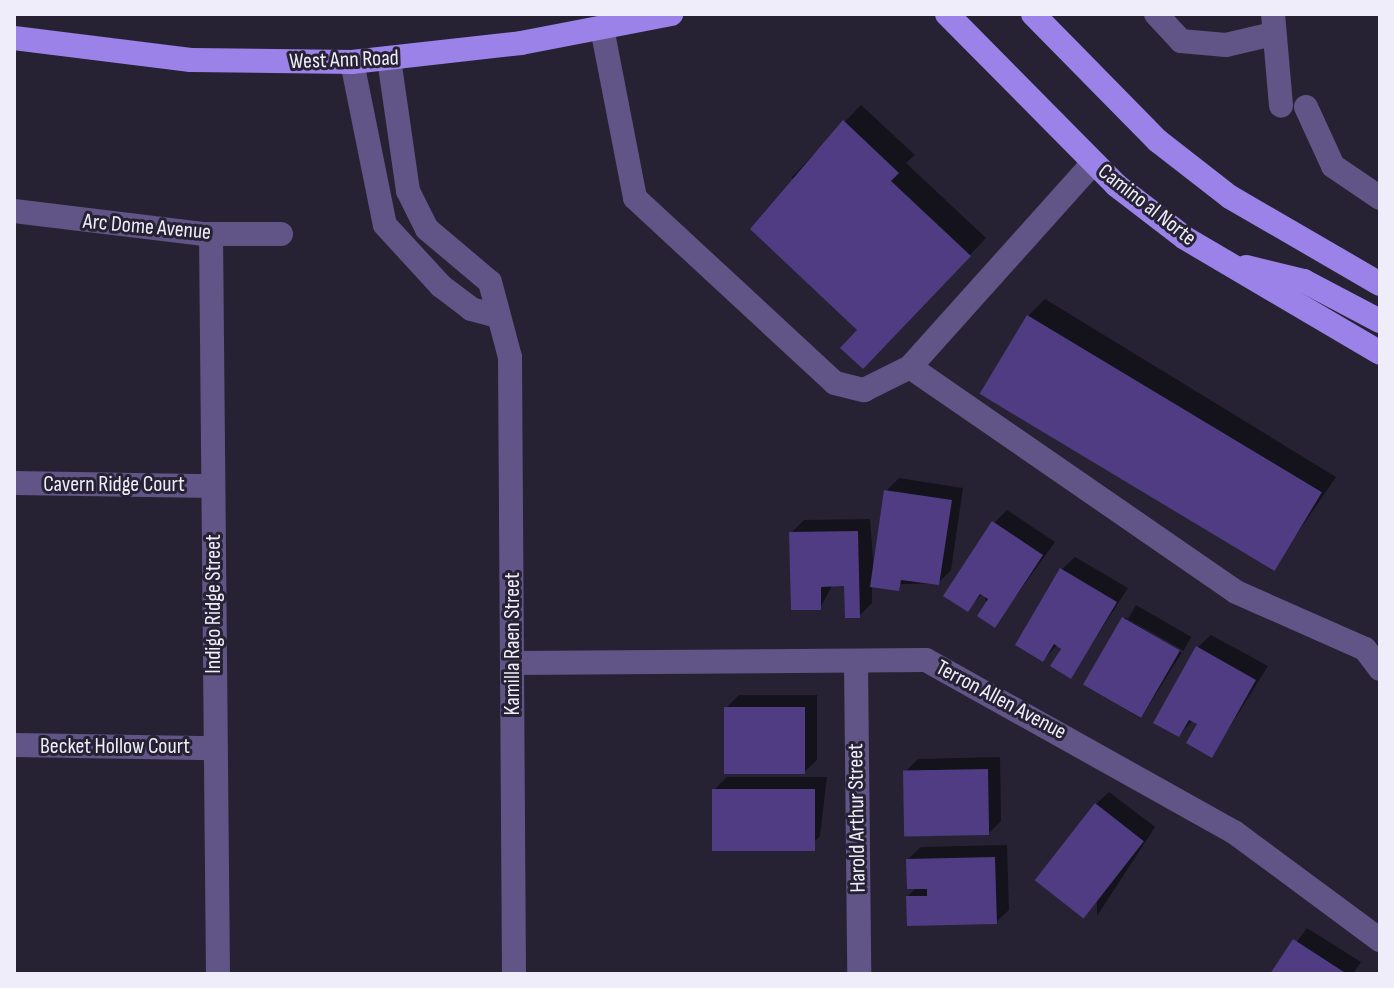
<!DOCTYPE html>
<style>
body{margin:0}
#map{position:relative;width:1394px;height:988px;overflow:hidden;background:#262234;font-family:"Sofia Sans Condensed",sans-serif}
div>[style]{position:absolute}
[style*='--x']{left:calc(var(--x)*1px);top:calc(var(--y)*1px);width:calc(var(--w)*1px);rotate:calc(var(--a)*1deg)}
.shadow>*{inset:0;background:#0007;transform-origin:0 0}
.building>*{inset:0;background:#4f3c82;transform-origin:0 0}
.minor>*{height:24px;margin:-12px;padding:0 12px;transform-origin:12px;border-radius:12px;background:#605586}
.major>*{height:24px;margin:-12px;padding:0 12px;transform-origin:12px;border-radius:12px;background:#9b82e8}
span{translate:-50% -50%;white-space:nowrap;text-align:center;line-height:1.15;-webkit-text-stroke:6px #262234;paint-order:stroke}
.street-label{font-size:22px;color:#efedfa}
.frame{position:absolute;inset:0;border:16px solid #efedfa;pointer-events:none}
</style>
<div id="map">
<div class="shadow">
<i style="clip-path:polygon(861px 105px,915px 155px,906px 163px,986px 238px,880px 350px,860px 330px,792px 177px)"></i>
<i style="clip-path:polygon(1045px 299px,1336px 477px,1272px 570px,1028px 316px)"></i>
<i style="clip-path:polygon(899px 478px,963px 488px,951px 570px,938px 583px,872px 585px,872px 603px,859px 616px,846px 584px,833px 584px,820px 608px,791px 533px,804px 520px,870px 519px,874px 573px,886px 491px)"></i>
<i style="clip-path:polygon(1007px 510px,1055px 542px,995px 625px,983px 593px,967px 610px,994px 523px)"></i>
<i style="clip-path:polygon(1075px 557px,1128px 588px,1071px 676px,1058px 644px,1043px 660px,1062px 569px)"></i>
<i style="left:1136px;top:605px;width:64px;height:16px;rotate:30deg"></i>
<i style="left:1125px;top:617px;width:67px;height:78px;rotate:32deg"></i>
<i style="clip-path:polygon(1211px 635px,1268px 666px,1212px 755px,1200px 724px,1193px 720px,1179px 735px,1198px 647px)"></i>
<i style="clip-path:polygon(739px 695px,817px 695px,817px 760px,804px 772px,726px 708px)"></i>
<i style="clip-path:polygon(1000px 757px,1001px 821px,988px 834px,905px 772px,918px 759px)"></i>
<i style="clip-path:polygon(727px 777px,827px 777px,820px 836px,807px 849px,714px 790px)"></i>
<i style="clip-path:polygon(1109px 792px,1155px 827px,1097px 916px,1096px 804px)"></i>
<i style="clip-path:polygon(1007px 845px,1009px 910px,996px 922px,908px 896px,917px 887px,908px 859px,921px 847px)"></i>
<i style="clip-path:polygon(1307px 928px,1361px 962px,1353px 974px,1273px 974px)"></i>
</div>
<div class="building">
<i style="clip-path:polygon(843px 120px,899px 173px,891px 181px,971px 256px,863px 369px,840px 348px,857px 330px,750px 229px)"></i>
<i style="left:1027px;top:315px;width:344px;height:92px;rotate:31deg"></i>
<i style="clip-path:polygon(884px 490px,952px 500px,939px 585px,901px 580px,899px 591px,870px 587px)"></i>
<i style="clip-path:polygon(992px 521px,1043px 555px,995px 628px,977px 616px,988px 599px,980px 594px,968px 612px,943px 596px)"></i>
<i style="clip-path:polygon(858px 531px,860px 618px,845px 618px,844px 586px,821px 587px,821px 610px,791px 610px,789px 532px)"></i>
<i style="clip-path:polygon(1060px 568px,1117px 602px,1071px 679px,1050px 666px,1061px 649px,1054px 644px,1043px 662px,1015px 645px)"></i>
<i style="left:1122px;top:617px;width:67px;height:78px;rotate:30deg"></i>
<i style="clip-path:polygon(1196px 646px,1256px 680px,1212px 758px,1186px 743px,1197px 724px,1189px 720px,1179px 737px,1153px 723px)"></i>
<i style="left:724px;top:707px;width:81px;height:67px"></i>
<i style="left:988px;top:769px;width:66px;height:85px;rotate:89deg"></i>
<i style="left:712px;top:789px;width:103px;height:62px"></i>
<i style="left:1095px;top:803px;width:62px;height:98px;rotate:38deg"></i>
<i style="clip-path:polygon(995px 857px,997px 924px,907px 926px,906px 896px,927px 896px,927px 889px,907px 889px,906px 859px)"></i>
<i style="clip-path:polygon(1293px 939px,1347px 974px,1270px 974px)"></i>
</div>
<div class="minor">
<i style="--x:1156;--y:14;--w:37;--a:47"></i>
<i style="--x:1181;--y:41;--w:45;--a:5.1"></i>
<i style="--x:1226;--y:45;--w:48;--a:-13.2"></i>
<i style="--x:1273;--y:14;--w:92;--a:85"></i>
<i style="--x:602;--y:28;--w:173;--a:79"></i>
<i style="--x:635;--y:198;--w:272;--a:42.8"></i>
<i style="--x:835;--y:383;--w:30;--a:14"></i>
<i style="--x:864;--y:390;--w:51;--a:-26.6"></i>
<i style="--x:910;--y:367;--w:274;--a:-48.1"></i>
<i style="--x:389;--y:59;--w:133;--a:81.8"></i>
<i style="--x:408;--y:191;--w:42;--a:63.4"></i>
<i style="--x:427;--y:229;--w:82;--a:40.1"></i>
<i style="--x:490;--y:282;--w:78;--a:75.1"></i>
<i style="--x:510;--y:357;--w:617;--a:89.63"></i>
<i style="--x:352;--y:62;--w:166;--a:78.6"></i>
<i style="--x:385;--y:225;--w:83;--a:47.4"></i>
<i style="--x:441;--y:286;--w:38;--a:37"></i>
<i style="--x:471;--y:309;--w:28;--a:15"></i>
<i style="--x:1306;--y:107;--w:65;--a:65.4"></i>
<i style="--x:1333;--y:166;--w:57;--a:34.2"></i>
<i style="--x:14;--y:211;--w:192;--a:6.9"></i>
<i style="--x:205;--y:234;--w:76;--a:0"></i>
<i style="--x:211;--y:234;--w:740;--a:89.46"></i>
<i style="--x:910;--y:367;--w:396;--a:34.6"></i>
<i style="--x:1236;--y:592;--w:141;--a:23.8"></i>
<i style="--x:1365;--y:649;--w:25;--a:53"></i>
<i style="--x:14;--y:483;--w:199;--a:0.9"></i>
<i style="--x:856;--y:662;--w:312;--a:89.4"></i>
<i style="--x:513;--y:663;--w:413;--a:-0.4"></i>
<i style="--x:926;--y:660;--w:353;--a:29.2"></i>
<i style="--x:1234;--y:832;--w:182;--a:36.5"></i>
<i style="--x:14;--y:745;--w:201;--a:0.9"></i>
</div>
<div class="major">
<i style="--x:947;--y:14;--w:240;--a:45.3"></i>
<i style="--x:1116;--y:185;--w:87;--a:37.5"></i>
<i style="--x:1185;--y:238;--w:226;--a:30.5"></i>
<i style="--x:1033;--y:14;--w:178;--a:45.5"></i>
<i style="--x:1158;--y:141;--w:91;--a:37.9"></i>
<i style="--x:1230;--y:197;--w:173;--a:30.1"></i>
<i style="--x:14;--y:38;--w:178;--a:7.1"></i>
<i style="--x:191;--y:60;--w:161;--a:0.7"></i>
<i style="--x:352;--y:62;--w:170;--a:-6.4"></i>
<i style="--x:521;--y:43;--w:153;--a:-10.9"></i>
<i style="--x:1246;--y:267;--w:60;--a:13.6"></i>
<i style="--x:1304;--y:281;--w:86;--a:27.8"></i>
</div>
<div class="street-label">
<span style="left:344px;top:60px;rotate:-2deg">West Ann Road</span>
<span style="left:1147px;top:205px;rotate:38deg">Camino al Norte</span>
<span style="left:147px;top:227px;rotate:5deg">Arc Dome Avenue</span>
<span style="left:114px;top:485px">Cavern Ridge Court</span>
<span style="left:214px;top:604px;rotate:-90deg">Indigo Ridge Street</span>
<span style="left:513px;top:644px;rotate:-90deg">Kamilla Raen Street</span>
<span style="left:1001px;top:700px;rotate:28deg">Terron Allen Avenue</span>
<span style="left:115px;top:747px">Becket Hollow Court</span>
<span style="left:857px;top:818px;rotate:-91deg">Harold Arthur Street</span>
</div>
<div class="frame"></div>
</div>
